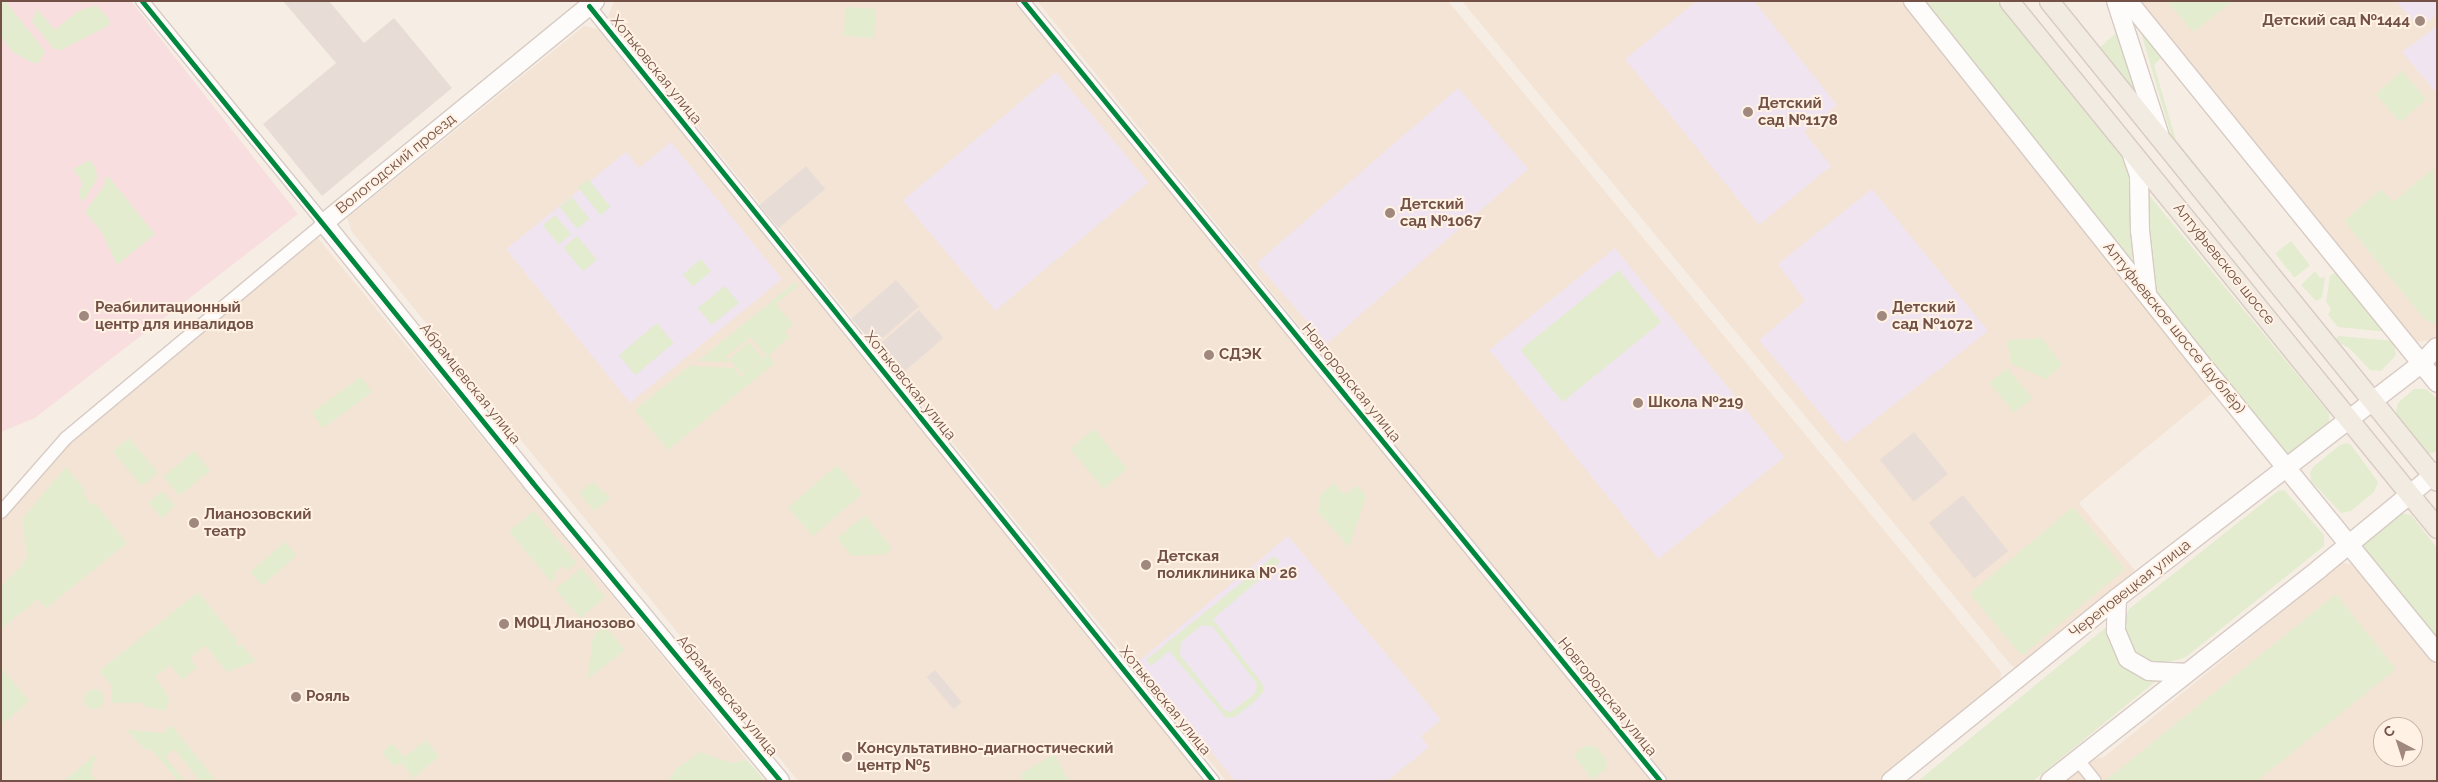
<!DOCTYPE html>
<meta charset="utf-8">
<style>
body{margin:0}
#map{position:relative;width:2438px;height:782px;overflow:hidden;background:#f6eee5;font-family:Raleway,sans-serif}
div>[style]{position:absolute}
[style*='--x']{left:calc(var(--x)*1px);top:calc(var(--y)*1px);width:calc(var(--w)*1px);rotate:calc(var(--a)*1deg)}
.residential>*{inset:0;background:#f4e4d6}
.industrial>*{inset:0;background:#e8ddd6;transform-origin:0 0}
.education>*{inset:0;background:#f0e4f0;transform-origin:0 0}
.medical>*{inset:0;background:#f9dedf}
.green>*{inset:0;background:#e3ecce;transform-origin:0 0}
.round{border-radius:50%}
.roads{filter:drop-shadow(1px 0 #d7cbc3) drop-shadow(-1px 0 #d7cbc3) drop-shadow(0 1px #d7cbc3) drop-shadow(0 -1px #d7cbc3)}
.street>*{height:12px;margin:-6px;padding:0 6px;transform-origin:6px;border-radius:6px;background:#fefcfb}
.secondary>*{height:18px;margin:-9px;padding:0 9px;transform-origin:9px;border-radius:9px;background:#fefcfb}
.primary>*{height:19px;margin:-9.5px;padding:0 9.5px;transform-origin:9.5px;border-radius:9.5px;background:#f2ebe2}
.cycleway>*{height:5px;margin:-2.5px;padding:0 2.5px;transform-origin:2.5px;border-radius:2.5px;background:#00873e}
.dots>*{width:14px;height:14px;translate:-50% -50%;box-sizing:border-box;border:2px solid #fff2e4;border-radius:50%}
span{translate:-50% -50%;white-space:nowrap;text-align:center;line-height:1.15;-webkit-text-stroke:4px #fff2e4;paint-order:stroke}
.poi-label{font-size:15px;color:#735146;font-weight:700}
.right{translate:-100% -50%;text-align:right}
.left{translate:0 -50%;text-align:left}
.street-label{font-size:15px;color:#735146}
.frame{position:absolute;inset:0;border:2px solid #735146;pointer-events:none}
.north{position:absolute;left:2373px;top:717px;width:50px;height:50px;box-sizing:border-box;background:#fff2e4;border:1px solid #c7b2a5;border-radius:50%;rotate:320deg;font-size:14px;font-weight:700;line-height:20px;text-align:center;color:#735146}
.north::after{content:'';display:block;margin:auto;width:18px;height:22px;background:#a1887e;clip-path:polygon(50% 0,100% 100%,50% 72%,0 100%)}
</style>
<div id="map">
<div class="residential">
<i style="clip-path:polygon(614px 1px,1019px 1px,1652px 781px,1226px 781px,608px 16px)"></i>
<i style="clip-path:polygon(1037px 1px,1448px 1px,2001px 672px,2000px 684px,1880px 781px,1666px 781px)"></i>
<i style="clip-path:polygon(1462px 1px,1901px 1px,2215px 391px,2079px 503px,2139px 575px,2017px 669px,2011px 665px)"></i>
<i style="clip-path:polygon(2139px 1px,2437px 1px,2437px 340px,2413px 342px)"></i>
<i style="clip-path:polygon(584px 26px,598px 29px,1204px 781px,798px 781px,352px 232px,347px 218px)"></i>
<i style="clip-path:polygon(318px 238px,747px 760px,693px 771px,685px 781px,1px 781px,1px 519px,59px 451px)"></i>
<i style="clip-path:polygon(evenodd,2336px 562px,2357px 565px,2437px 666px,2437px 781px,2065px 781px,2094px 759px,2104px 757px,2295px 601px,2305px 586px,2336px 562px,2383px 727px,2413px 727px,2413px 757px,2383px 757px,2383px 727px)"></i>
</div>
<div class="industrial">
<i style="clip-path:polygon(283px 1px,329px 1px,364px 43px,394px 18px,452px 88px,322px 196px,263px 124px,336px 63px)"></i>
<i style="left:806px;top:166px;width:30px;height:61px;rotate:50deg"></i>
<i style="left:896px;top:280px;width:35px;height:59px;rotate:49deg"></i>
<i style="left:919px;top:310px;width:37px;height:57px;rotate:49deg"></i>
<i style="left:1914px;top:432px;width:54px;height:44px;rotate:51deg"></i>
<i style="left:1963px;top:495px;width:72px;height:44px;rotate:51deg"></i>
<i style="left:935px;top:670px;width:42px;height:11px;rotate:50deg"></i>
</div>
<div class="education">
<i style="clip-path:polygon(1697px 1px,1754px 1px,1837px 105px,1804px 132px,1831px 166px,1759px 225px,1625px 59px)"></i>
<i style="clip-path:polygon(2396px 1px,2437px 1px,2437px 14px,2419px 28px)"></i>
<i style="clip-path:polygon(2437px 26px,2437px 94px,2402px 52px)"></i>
<i style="left:1056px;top:72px;width:144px;height:200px;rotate:50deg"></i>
<i style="left:1458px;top:88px;width:107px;height:267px;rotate:49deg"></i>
<i style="clip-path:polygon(671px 142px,782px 279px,630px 403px,506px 249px,626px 152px,639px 168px)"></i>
<i style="clip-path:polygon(1872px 189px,1988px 331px,1845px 443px,1759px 340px,1805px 301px,1778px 264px)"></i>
<i style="left:1615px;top:248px;width:269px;height:162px;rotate:51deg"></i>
<i style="clip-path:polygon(1288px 536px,1441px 720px,1421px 736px,1429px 747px,1387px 781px,1235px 781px,1138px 662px)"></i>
</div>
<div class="medical">
<i style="clip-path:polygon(1px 1px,131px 1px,298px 214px,35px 418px,1px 432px)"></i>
</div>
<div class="green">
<i style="clip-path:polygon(1px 1px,5px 1px,45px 51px,39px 63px,33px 63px,13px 52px,1px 37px)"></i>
<i style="clip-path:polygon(1919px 1px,1996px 1px,2123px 157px,2130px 177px,2133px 265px)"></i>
<i style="clip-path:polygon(2106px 1px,2108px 1px,2140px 101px,2099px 48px,2116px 33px)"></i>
<i style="clip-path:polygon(2167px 1px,2233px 1px,2193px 32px)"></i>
<i style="clip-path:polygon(96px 5px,110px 20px,110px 25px,61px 50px,54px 49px,32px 22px,37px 9px,55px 30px,78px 11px)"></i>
<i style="left:846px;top:7px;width:30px;height:29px;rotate:4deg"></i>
<i style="clip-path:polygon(2140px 29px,2162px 57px,2154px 65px,2176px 140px,2266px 252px,2263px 254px,2173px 142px)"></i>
<i style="left:2402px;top:71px;width:37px;height:35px;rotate:49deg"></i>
<i style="clip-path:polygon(90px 160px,96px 168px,97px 179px,83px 202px,79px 196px,82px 182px,73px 169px)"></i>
<i style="clip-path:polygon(2434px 168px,2437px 322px,2434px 324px,2424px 319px,2344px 221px,2381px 189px,2393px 202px)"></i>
<i style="clip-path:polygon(107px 175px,155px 234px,117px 265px,101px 231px,85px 212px,104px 186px)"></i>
<i style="left:588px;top:179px;width:36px;height:13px;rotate:51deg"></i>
<i style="clip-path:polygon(2148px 194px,2329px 413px,2329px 424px,2291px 455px,2287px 455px,2153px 292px,2145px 197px)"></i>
<i style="left:572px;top:197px;width:28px;height:16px;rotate:51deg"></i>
<i style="left:555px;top:215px;width:25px;height:16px;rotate:50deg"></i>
<i style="left:577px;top:236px;width:31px;height:18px;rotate:50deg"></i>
<i style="left:2291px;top:241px;width:31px;height:20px;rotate:52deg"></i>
<i style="left:701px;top:259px;width:16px;height:24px;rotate:50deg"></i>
<i style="left:1619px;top:270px;width:67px;height:127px;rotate:51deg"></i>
<i style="clip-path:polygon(2315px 271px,2320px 278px,2325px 277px,2322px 298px,2316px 301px,2301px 285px)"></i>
<i style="clip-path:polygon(2337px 271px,2387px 332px,2338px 327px,2328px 315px,2331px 309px,2326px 302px,2330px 276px)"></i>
<i style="clip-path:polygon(795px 282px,798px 286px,776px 304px,793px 325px,785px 332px,789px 337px,769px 355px,775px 363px,668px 450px,635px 410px,689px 366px,734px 368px,741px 377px,766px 356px,751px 337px,726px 357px,730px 362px,698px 361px)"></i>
<i style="left:725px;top:286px;width:22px;height:35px;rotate:51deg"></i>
<i style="left:657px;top:323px;width:26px;height:50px;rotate:50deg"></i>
<i style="clip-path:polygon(2339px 336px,2394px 341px,2396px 355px,2381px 371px,2370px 370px,2348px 347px,2339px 343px,2336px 338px)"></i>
<i style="clip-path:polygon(2042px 338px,2062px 365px,2046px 379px,2011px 364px,2007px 340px)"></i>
<i style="left:749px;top:342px;width:21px;height:26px;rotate:49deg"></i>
<i style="left:2007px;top:368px;width:39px;height:23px;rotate:50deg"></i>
<i style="left:361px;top:377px;width:19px;height:61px;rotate:54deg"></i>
<i style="clip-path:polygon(2414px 389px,2426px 389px,2437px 399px,2437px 451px,2432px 453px,2425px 453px,2395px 415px,2398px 403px)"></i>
<i style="left:1094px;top:429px;width:52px;height:31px;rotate:50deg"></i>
<i style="left:129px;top:438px;width:45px;height:21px;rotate:50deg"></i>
<i style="clip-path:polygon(2347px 443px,2351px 445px,2378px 482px,2374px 492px,2351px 511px,2341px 513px,2311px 481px,2310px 473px,2313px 467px,2340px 445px)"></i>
<i style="left:194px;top:451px;width:25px;height:40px;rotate:50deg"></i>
<i style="left:837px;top:465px;width:38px;height:65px;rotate:49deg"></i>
<i style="clip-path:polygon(66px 467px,86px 491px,83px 494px,92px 506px,95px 503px,127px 543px,46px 608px,38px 599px,1px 629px,1px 586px,23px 564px,27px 555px,22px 519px)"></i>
<i style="clip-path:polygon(593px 482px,610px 498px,594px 511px,579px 493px)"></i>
<i style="clip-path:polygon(1334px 483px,1344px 495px,1357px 485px,1366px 496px,1349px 547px,1318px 512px,1321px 494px)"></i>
<i style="clip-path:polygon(2284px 490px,2324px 535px,2324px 546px,2186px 657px,2160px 665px,2139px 659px,2129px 649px,2124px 637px,2124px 623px,2129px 609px,2278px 491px)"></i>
<i style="left:162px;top:491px;width:20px;height:18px;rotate:49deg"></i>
<i style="left:2073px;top:507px;width:81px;height:135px;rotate:50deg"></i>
<i style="clip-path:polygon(534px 511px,577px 563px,567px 571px,563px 566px,554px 573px,557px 577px,551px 582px,509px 531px)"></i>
<i style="clip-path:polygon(2400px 513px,2411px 515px,2437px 548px,2437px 643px,2363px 550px,2365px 538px)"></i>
<i style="clip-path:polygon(865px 515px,892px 548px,885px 554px,852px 556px,837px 538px)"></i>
<i style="left:285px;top:542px;width:18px;height:46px;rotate:49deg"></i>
<i style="clip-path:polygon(evenodd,1274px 556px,1280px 562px,1213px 619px,1263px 685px,1263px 692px,1254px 702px,1235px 717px,1226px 718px,1169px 651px,1151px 666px,1146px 660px,1274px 556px,1202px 625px,1213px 627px,1257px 684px,1255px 693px,1231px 712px,1224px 710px,1180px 655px,1181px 642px,1202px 625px)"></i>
<i style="left:581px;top:568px;width:38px;height:33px;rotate:50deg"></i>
<i style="clip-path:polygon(198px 592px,238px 641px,235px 643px,238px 646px,241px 644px,256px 661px,227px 672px,205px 645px,190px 658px,197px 667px,182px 680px,170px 665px,155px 677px,170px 699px,165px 711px,145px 707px,144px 703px,112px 703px,112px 686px,99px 671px)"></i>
<i style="clip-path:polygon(2336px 594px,2396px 669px,2257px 781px,2105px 781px)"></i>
<i style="clip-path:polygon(2110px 624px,2114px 649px,2121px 662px,2130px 671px,2156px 681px,2033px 781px,1918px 781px)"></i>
<i style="clip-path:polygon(605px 626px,625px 650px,588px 679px,593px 636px)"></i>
<i style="clip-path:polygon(1px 667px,29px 701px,1px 725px)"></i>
<i class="round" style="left:84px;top:689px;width:20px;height:20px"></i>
<i style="clip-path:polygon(167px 726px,173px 727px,216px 781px,200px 781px,174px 749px,165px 757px,185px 781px,178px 781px,152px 750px,144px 749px,127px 730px,166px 733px)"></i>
<i style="clip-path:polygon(426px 740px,439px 756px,414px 778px,400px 762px,394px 767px,382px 752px,392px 743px,404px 757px)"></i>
<i style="clip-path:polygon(1585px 746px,1595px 746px,1607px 760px,1606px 769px,1592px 780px,1574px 755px)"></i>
<i style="clip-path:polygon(700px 752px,731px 763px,747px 760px,765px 781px,668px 781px,676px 769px)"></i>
<i style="clip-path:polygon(97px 753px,91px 773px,95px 781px,64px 781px)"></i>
<i style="clip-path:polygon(1054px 754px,1069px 781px,1024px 781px,1020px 774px)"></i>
</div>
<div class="roads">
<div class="street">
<i style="--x:1023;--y:1;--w:1007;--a:50.76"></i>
<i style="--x:589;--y:6;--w:995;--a:51.16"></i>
<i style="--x:1;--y:512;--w:98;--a:-48.7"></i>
<i style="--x:66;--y:438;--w:336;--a:-39.8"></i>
<i style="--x:324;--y:223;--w:287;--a:-129.3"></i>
<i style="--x:2077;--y:759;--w:28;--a:51"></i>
</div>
<div class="secondary">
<i style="--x:595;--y:1;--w:350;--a:140.7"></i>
<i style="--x:324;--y:223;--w:332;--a:51.2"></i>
<i style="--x:532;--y:482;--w:388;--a:50.3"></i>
<i style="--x:1913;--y:1;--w:475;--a:51.5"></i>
<i style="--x:2209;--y:373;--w:361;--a:50.8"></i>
<i style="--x:2116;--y:1;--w:139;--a:72"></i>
<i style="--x:2128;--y:1;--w:491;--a:51"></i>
<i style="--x:2132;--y:155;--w:21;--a:71"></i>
<i style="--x:2139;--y:175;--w:55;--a:89"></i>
<i style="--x:2140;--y:230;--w:63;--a:83.7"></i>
<i style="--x:2117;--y:598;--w:33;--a:92"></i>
<i style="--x:2116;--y:631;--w:30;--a:67"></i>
<i style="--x:2128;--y:659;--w:24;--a:30"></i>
<i style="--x:2149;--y:671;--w:35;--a:3"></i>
<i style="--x:1891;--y:781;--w:291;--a:-39"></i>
<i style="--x:2117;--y:598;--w:384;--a:-37.6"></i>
<i style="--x:2421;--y:364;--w:23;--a:-47"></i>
<i style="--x:2050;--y:781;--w:342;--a:-38.2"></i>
<i style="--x:2319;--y:569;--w:153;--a:-39.4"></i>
</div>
<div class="primary">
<i style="--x:2009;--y:1;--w:679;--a:50.92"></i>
<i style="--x:2049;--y:1;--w:617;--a:51.05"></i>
</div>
</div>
<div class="cycleway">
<i style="--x:142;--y:1;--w:619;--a:50.96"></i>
<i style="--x:532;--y:482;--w:388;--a:50.3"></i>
<i style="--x:1023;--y:1;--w:1007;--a:50.76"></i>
<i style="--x:589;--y:6;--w:995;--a:51.16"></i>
</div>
<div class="dots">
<i style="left:2420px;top:21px;background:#a1887e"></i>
<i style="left:1748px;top:112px;background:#a1887e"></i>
<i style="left:1390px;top:213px;background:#a1887e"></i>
<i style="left:84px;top:316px;background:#a1887e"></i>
<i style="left:1882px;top:316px;background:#a1887e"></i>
<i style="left:1209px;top:355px;background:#a1887e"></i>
<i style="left:1638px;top:403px;background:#a1887e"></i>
<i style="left:194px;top:523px;background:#a1887e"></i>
<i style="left:1146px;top:565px;background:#a1887e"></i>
<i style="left:504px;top:624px;background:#a1887e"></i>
<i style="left:296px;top:697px;background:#a1887e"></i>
<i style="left:847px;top:757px;background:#a1887e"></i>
</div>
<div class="poi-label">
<span class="right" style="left:2410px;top:21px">Детский сад №1444</span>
<span class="left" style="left:1758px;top:112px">Детский<br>сад №1178</span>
<span class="left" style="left:1400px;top:213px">Детский<br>сад №1067</span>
<span class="left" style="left:95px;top:316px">Реабилитационный<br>центр для инвалидов</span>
<span class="left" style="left:1892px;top:316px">Детский<br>сад №1072</span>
<span class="left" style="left:1219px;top:355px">СДЭК</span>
<span class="left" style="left:1648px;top:403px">Школа №219</span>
<span class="left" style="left:204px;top:523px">Лианозовский<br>театр</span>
<span class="left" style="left:1157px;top:565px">Детская<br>поликлиника № 26</span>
<span class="left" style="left:514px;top:624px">МФЦ Лианозово</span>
<span class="left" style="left:306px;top:697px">Рояль</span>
<span class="left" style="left:857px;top:757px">Консультативно-диагностический<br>центр №5</span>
</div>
<div class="street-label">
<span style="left:656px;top:70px;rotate:51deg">Хотьковская улица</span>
<span style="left:396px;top:164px;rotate:-39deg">Вологодский проезд</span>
<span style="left:2224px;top:264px;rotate:51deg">Алтуфьевское шоссе</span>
<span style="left:2174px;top:328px;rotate:51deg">Алтуфьевское шоссе (дублёр)</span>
<span style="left:1351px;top:383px;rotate:51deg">Новгородская улица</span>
<span style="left:470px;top:384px;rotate:51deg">Абрамцевская улица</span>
<span style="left:910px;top:386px;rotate:51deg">Хотьковская улица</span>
<span style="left:2130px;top:589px;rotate:-38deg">Череповецкая улица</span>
<span style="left:727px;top:696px;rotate:51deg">Абрамцевская улица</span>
<span style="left:1607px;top:697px;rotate:51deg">Новгородская улица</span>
<span style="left:1165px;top:701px;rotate:51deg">Хотьковская улица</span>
</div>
<div class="frame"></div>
<div class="north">С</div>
</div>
